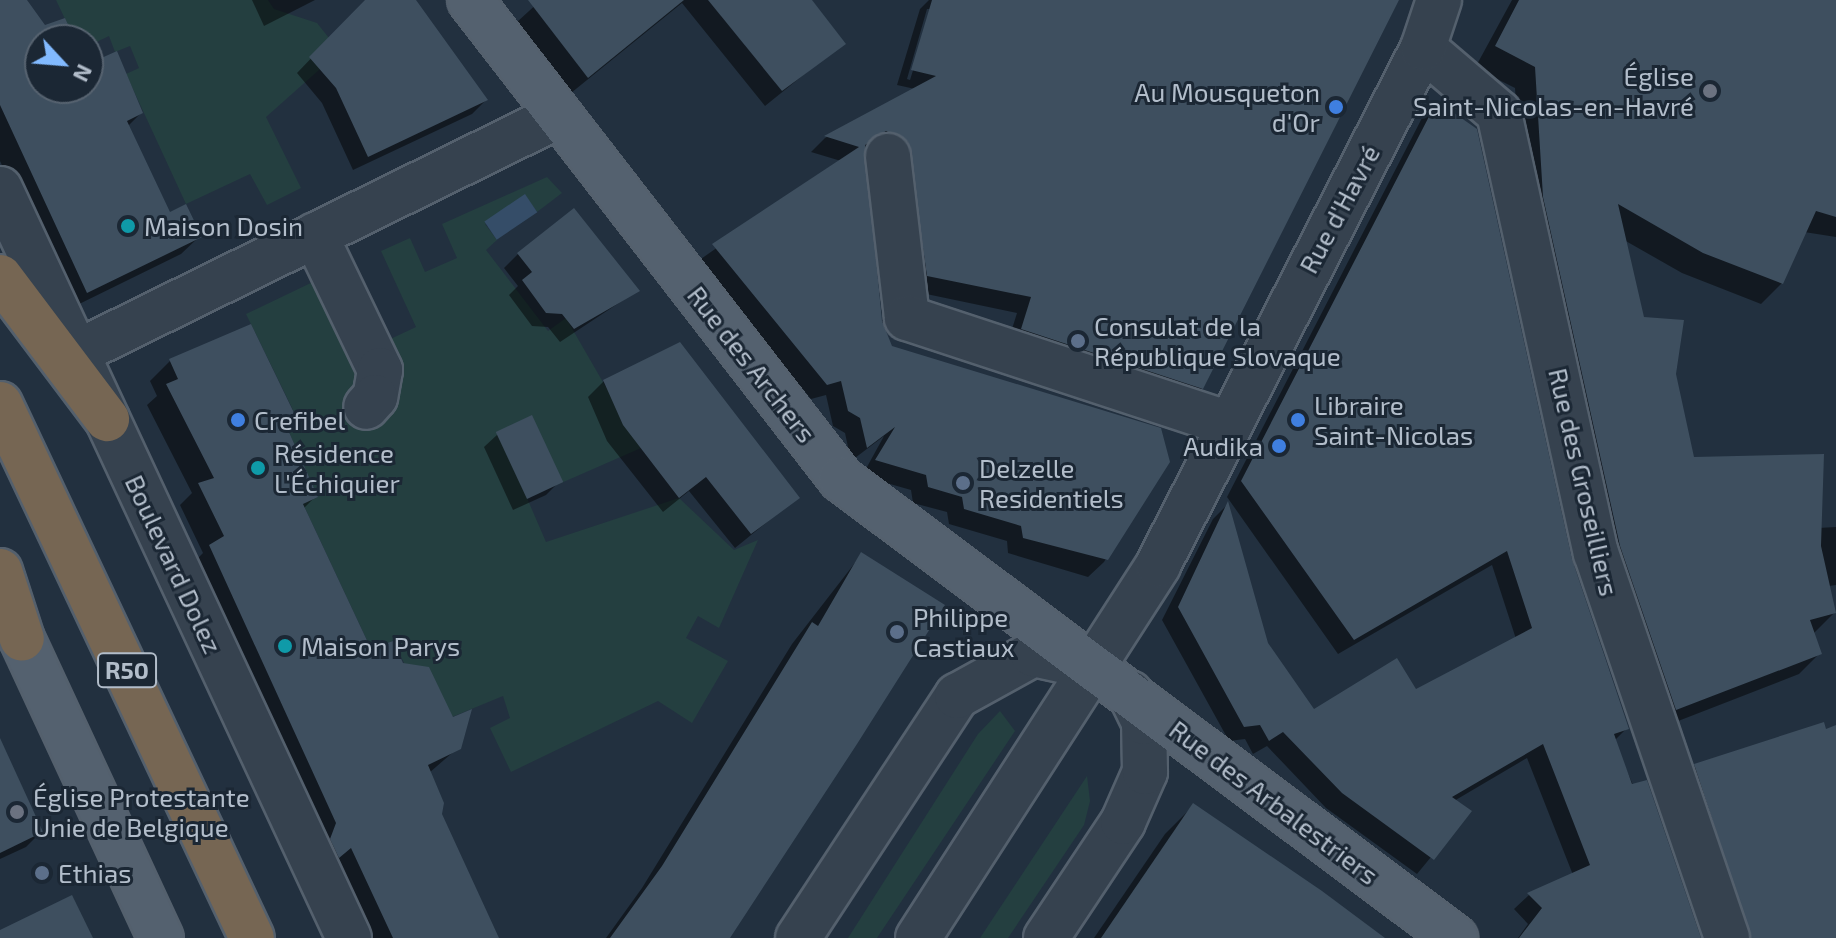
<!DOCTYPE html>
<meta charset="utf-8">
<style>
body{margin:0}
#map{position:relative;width:1836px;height:938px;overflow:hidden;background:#22303f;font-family:"Exo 2",sans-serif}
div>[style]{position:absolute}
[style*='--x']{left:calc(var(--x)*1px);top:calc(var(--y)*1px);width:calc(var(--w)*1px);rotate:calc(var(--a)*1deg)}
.green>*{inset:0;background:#243f40}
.water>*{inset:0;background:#354d68;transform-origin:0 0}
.shadow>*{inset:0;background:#0007}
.building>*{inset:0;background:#3e4f5f;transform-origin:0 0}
.roads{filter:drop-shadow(2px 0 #54606d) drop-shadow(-2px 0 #54606d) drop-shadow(0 2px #54606d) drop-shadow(0 -2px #54606d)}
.minor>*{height:44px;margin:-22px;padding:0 22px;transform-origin:22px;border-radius:22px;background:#36424f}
.major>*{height:44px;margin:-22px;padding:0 22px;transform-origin:22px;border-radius:22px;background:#54616f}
.highway>*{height:44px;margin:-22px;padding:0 22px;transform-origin:22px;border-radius:22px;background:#766653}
.dots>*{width:22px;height:22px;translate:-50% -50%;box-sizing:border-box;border:4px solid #1b2734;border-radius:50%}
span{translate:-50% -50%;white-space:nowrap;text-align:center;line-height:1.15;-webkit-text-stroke:6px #1b2734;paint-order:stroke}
.shield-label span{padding:2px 6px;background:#1b2734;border:2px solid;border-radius:6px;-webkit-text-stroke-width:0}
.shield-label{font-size:24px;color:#b2bdca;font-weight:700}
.poi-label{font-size:26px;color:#b2bdca}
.right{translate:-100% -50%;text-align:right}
.left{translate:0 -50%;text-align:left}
.street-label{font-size:26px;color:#b2bdca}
.north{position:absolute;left:24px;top:24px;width:80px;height:80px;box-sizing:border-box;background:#1b2734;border:2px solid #576370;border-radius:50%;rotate:116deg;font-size:22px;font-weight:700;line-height:32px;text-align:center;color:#b2bdca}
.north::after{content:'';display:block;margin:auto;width:28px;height:36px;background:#82baff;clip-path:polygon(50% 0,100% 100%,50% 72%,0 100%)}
</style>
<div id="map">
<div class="green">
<i style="clip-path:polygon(56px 0,268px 0,274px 9px,317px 23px,329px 38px,310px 57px,320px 69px,266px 117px,301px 188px,267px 205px,250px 174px,186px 204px,126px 74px,139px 68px,130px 46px,115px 52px,109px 36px,88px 46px,88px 40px,75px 40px)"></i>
<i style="clip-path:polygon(547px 177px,562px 193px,537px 212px,525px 195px,485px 224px,497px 240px,486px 250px,548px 331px,566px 318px,641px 448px,527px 498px,546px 542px,679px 498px,734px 550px,758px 540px,719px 628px,698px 616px,686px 638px,728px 661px,692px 723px,658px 701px,511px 772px,490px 728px,510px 718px,503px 696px,435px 724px,393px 641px,371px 649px,303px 504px,318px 497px,284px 421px,296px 416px,246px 314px,317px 280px,352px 357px,416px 327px,381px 251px,410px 238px,425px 272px,457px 258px,442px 224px)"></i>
<i style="clip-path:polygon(1000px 711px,1015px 731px,877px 938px,848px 938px,978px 734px)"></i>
<i style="clip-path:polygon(1087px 776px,1090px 801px,1084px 825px,1008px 938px,980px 938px)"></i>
</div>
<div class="water">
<i style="left:525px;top:194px;width:22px;height:49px;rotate:56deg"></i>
</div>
<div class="shadow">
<i style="clip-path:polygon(0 0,25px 0,44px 28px,73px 40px,40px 40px,40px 88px,88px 88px,88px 66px,141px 113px,127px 127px,169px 215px,199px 237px,181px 254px,69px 309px,0 161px)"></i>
<i style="clip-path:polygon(252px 0,315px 0,264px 26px)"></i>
<i style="clip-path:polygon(367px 0,412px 0,486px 100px,472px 114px,353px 170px,322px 103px,297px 73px)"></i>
<i style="clip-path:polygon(541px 0,810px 0,843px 43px,765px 106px,682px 3px,571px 93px,517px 22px)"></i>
<i style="clip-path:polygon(evenodd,929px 0,1398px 0,1202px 388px,1186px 403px,1007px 345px,1017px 313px,912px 291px,894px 157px,869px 146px,864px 149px,880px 321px,891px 347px,1167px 461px,1104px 562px,1088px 577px,1008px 553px,1007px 541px,949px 524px,947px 512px,913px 503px,911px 490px,862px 476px,884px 436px,851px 461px,845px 433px,833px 426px,826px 395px,811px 399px,698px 261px,841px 161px,811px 152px,825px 138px,915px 89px,897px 85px,920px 9px,929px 0,927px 9px,932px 9px,910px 80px,907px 79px,927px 9px)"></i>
<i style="clip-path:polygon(1512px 0,1836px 0,1836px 237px,1804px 232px,1782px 283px,1761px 304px,1682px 273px,1624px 240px,1642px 319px,1674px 374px,1692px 459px,1818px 528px,1836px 527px,1836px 585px,1829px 586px,1835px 612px,1813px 634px,1820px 653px,1799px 674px,1655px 730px,1523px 219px,1515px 88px,1475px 68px)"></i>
<i style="clip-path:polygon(1437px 103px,1570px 559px,1627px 728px,1614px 741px,1699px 938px,1518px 938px,1528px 924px,1514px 909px,1529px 895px,1573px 875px,1527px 758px,1454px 801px,1469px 811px,1417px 874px,1326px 808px,1267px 746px,1253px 754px,1245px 739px,1229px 741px,1162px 620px,1213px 519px,1227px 505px,1266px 644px,1313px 712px,1416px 692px,1516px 639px,1492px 565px,1338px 654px,1227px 497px,1422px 118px)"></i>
<i style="clip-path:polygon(518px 254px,637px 291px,560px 342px,548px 327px,532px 326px,509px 295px,518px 286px,504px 268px)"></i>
<i style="clip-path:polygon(170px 361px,294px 416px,284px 426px,316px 496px,303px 509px,370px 652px,402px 665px,459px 747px,429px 773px,440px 814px,497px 938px,364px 938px,190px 566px,203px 553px,180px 505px,192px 493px,147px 405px,157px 396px,150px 381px)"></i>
<i style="clip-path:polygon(604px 381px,797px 498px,735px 548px,689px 491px,663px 512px,607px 441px,588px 397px)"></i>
<i style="clip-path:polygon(498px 434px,560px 481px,546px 495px,513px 510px,484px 447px)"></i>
<i style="clip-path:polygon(861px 555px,724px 938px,606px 938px,642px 888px,792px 644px)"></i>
<i style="clip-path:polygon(1836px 727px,1836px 938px,1731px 938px,1680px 781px,1695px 766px)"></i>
<i style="clip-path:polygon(0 743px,41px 832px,26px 847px,0 859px)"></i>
<i style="clip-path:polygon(1193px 806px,1382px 938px,1094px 938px,1165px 834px)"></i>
</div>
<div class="building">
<i style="clip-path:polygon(0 0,27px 0,45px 25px,65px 18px,75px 40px,40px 40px,40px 88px,88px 88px,88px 64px,117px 51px,143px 113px,127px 121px,170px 212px,186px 204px,202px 237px,87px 293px,0 105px)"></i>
<i style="clip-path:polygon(365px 0,416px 0,488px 100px,368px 157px,336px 88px,309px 57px)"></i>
<i style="clip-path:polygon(528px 0,684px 0,588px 78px)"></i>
<i style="clip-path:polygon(708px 0,812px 0,846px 44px,782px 91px)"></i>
<i style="clip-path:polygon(932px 0,1399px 0,1203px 389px,1021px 329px,1031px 297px,927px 276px,908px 142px,886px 131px,865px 145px,882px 321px,892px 346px,1161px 428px,1170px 462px,1108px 560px,1023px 538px,1021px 526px,964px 509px,962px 497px,928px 487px,926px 475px,875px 460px,895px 427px,867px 448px,860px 418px,848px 411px,841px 381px,827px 385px,712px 244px,859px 147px,824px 136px,936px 76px,911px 70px)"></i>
<i style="clip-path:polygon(1519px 0,1836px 0,1836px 217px,1816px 211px,1783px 284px,1703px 253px,1618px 204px,1644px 317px,1684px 320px,1676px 374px,1694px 457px,1824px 454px,1821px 546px,1836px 613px,1810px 620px,1822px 654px,1676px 710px,1620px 546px,1543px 197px,1535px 67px,1495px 46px)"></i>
<i style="clip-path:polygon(1437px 101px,1477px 129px,1572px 559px,1629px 729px,1614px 734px,1632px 784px,1647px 780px,1701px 938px,1519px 938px,1542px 908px,1527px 893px,1590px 865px,1543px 744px,1452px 797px,1472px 811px,1434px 860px,1342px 793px,1283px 732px,1269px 741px,1260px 725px,1244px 727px,1178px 607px,1228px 501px,1268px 643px,1314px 709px,1397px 658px,1416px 689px,1532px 628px,1507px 551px,1354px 640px,1241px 481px)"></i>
<i style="clip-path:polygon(574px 208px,640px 291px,574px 329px,562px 314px,546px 313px,522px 280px,532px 272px,517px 253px)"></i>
<i style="clip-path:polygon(251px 324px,296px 417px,284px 421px,318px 497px,303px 504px,371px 649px,393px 641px,403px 663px,429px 667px,453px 717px,472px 709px,461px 749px,428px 765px,444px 803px,442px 814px,499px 938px,393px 938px,351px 848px,339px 858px,330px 839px,336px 823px,209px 545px,224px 536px,198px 483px,214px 478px,166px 384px,178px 379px,169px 359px)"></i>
<i style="clip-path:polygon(680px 342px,800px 498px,751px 534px,706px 477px,679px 498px,623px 425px,603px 380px)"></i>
<i style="left:532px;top:415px;width:74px;height:40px;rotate:65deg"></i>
<i style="clip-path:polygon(861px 552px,945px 605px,857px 744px,730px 938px,610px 938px,662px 866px,812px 622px,818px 626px)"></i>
<i style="clip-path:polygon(1824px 722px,1826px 729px,1836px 725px,1836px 938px,1751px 938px,1694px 764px)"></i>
<i style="clip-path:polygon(0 738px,43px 832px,0 853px)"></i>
<i style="clip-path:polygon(1193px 803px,1322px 891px,1385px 938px,1101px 938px)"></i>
<i style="clip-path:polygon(72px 895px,93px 938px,0 938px,0 930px)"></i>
</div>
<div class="roads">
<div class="minor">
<i style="--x:1423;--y:48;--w:100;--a:40.5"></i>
<i style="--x:1499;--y:113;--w:451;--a:77.6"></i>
<i style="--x:1596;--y:553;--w:407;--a:71.2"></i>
<i style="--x:888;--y:156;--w:163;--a:83.3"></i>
<i style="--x:907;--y:318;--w:337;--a:18.2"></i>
<i style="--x:0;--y:189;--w:826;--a:65.02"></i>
<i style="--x:315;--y:235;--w:150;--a:64.3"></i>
<i style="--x:380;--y:370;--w:27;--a:100"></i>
<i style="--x:375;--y:397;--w:13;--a:132"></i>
<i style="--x:80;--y:351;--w:533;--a:-26.18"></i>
<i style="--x:798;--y:938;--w:290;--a:-56.7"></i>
<i style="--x:957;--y:696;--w:87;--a:-28.9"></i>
<i style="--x:1033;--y:654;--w:61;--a:12.2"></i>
<i style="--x:918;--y:938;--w:444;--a:-57.2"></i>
<i style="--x:1158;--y:565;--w:581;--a:-62.86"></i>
<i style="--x:1423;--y:48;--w:51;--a:-71.6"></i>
<i style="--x:1046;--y:938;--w:139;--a:-56.4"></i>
<i style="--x:1123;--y:822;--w:55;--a:-66.3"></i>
<i style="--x:1145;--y:772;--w:50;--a:-91.1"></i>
<i style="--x:1144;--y:722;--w:32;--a:-116"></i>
</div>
<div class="major">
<i style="--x:470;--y:0;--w:606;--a:52.24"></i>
<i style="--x:841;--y:479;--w:767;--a:36.78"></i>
<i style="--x:22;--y:639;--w:330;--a:65.1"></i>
</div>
<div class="highway">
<i style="--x:0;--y:277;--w:178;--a:53"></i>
<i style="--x:0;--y:404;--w:590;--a:64.74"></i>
<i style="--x:0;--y:571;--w:71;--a:72.1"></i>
</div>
</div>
<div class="dots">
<i style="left:1710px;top:91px;background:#6b7280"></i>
<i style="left:1336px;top:107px;background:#3f7fe0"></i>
<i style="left:128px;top:226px;background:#0f9aa8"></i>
<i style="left:1078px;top:341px;background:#5c6f8a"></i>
<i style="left:238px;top:420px;background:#3f7fe0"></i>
<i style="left:1298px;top:420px;background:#3f7fe0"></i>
<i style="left:1279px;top:446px;background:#3f7fe0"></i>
<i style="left:258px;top:468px;background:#0f9aa8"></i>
<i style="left:963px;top:483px;background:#5c6f8a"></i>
<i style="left:897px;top:632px;background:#5c6f8a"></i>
<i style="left:285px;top:646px;background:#0f9aa8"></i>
<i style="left:17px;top:812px;background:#6b7280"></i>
<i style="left:42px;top:873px;background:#5c6f8a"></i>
</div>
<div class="shield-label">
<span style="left:127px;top:670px">R50</span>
</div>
<div class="poi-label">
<span class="right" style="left:1694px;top:91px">Église<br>Saint-Nicolas-en-Havré</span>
<span class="right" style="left:1320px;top:107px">Au Mousqueton<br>d'Or</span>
<span class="left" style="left:144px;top:226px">Maison Dosin</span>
<span class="left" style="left:1094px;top:341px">Consulat de la<br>République Slovaque</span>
<span class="left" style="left:1314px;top:420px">Libraire<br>Saint-Nicolas</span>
<span class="left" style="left:254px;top:420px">Crefibel</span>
<span class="right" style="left:1263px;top:446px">Audika</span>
<span class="left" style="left:274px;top:468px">Résidence<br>L'Échiquier</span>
<span class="left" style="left:979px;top:483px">Delzelle<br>Residentiels</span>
<span class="left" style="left:913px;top:632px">Philippe<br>Castiaux</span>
<span class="left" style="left:301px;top:646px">Maison Parys</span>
<span class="left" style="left:33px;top:812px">Église Protestante<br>Unie de Belgique</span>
<span class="left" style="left:58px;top:873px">Ethias</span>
</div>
<div class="street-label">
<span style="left:1339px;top:209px;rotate:-62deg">Rue d'Havré</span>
<span style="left:752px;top:364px;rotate:52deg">Rue des Archers</span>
<span style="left:1584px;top:482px;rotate:77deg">Rue des Groseilliers</span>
<span style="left:174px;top:564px;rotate:65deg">Boulevard Dolez</span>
<span style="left:1274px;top:802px;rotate:37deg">Rue des Arbalestriers</span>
</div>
<div class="north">N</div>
</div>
